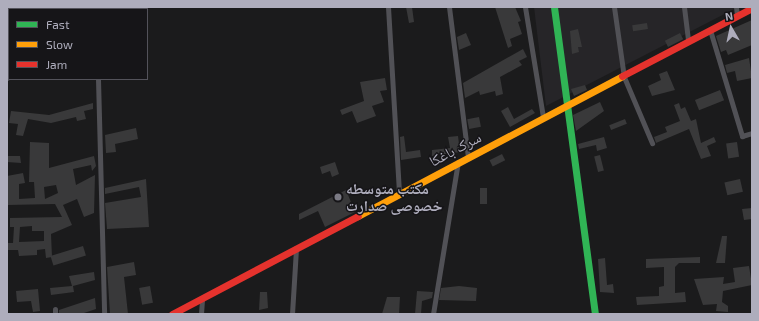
<!DOCTYPE html>
<meta charset="utf-8">
<style>
body{margin:0}
#map{position:relative;width:759px;height:321px;overflow:hidden;background:#1b1b1c;font-family:"Exo 2","Noto Naskh Arabic",sans-serif}
div>[style]{position:absolute}
[style*='--x']{left:calc(var(--x)*1px);top:calc(var(--y)*1px);width:calc(var(--w)*1px);rotate:calc(var(--a)*1deg)}
.built>*{inset:0;background:#262528}
.building>*{inset:0;background:#39393a;transform-origin:0 0}
.street>*{height:5px;margin:-2.5px;padding:0 2.5px;transform-origin:2.5px;border-radius:2.5px;background:#515156}
.fast>*{height:7px;margin:-3.5px;padding:0 3.5px;transform-origin:3.5px;border-radius:3.5px;background:#30b455}
.slow>*{height:7px;margin:-3.5px;padding:0 3.5px;transform-origin:3.5px;border-radius:3.5px;background:#ff9f0a}
.jam>*{height:7px;margin:-3.5px;padding:0 3.5px;transform-origin:3.5px;border-radius:3.5px;background:#e5322d}
.dots>*{width:11px;height:11px;translate:-50% -50%;box-sizing:border-box;border:2px solid #161518;border-radius:50%}
span{translate:-50% -50%;white-space:nowrap;text-align:center;line-height:1.15;-webkit-text-stroke:3px #161518;paint-order:stroke}
.street-label{font-size:15px;color:#aeadbc}
.poi-label{font-size:15px;color:#aeadbc;font-weight:700}
.left{translate:0 -50%;text-align:left}
.frame{position:absolute;inset:0;border:8px solid #aeadbc;pointer-events:none}
.legend{position:absolute;left:8px;top:8px;width:140px;height:72px;box-sizing:border-box;background:#161518;border:1px solid #53525a;margin:0;padding:5px 7px;list-style:none;font-size:12px;color:#aeadbc}
.legend li{display:flex;align-items:center;gap:8px;height:20px}
.legend b{width:20px;border:1px solid #53525a}
.north{position:absolute;left:711px;top:8px;width:40px;height:40px;-webkit-text-stroke:3px #161518;paint-order:stroke;rotate:351deg;font-size:11px;font-weight:700;line-height:16px;text-align:center;color:#aeadbc}
.north::after{content:'';display:block;margin:auto;width:14px;height:18px;background:#aeadbc;clip-path:polygon(50% 0,100% 100%,50% 72%,0 100%)}
</style>
<div id="map">
<div class="built">
<i style="clip-path:polygon(534px 7px,738px 7px,546px 106px)"></i>
</div>
<div class="building">
<i style="clip-path:polygon(406px 7px,412px 7px,414px 22px,409px 23px)"></i>
<i style="clip-path:polygon(495px 7px,515px 7px,521px 21px,518px 22px,522px 34px,510px 39px,512px 46px,508px 48px)"></i>
<i style="clip-path:polygon(752px 20px,752px 45px,728px 55px,726px 50px,721px 52px,716px 36px)"></i>
<i style="left:647px;top:23px;width:6px;height:15px;rotate:81deg"></i>
<i style="clip-path:polygon(578px 29px,582px 47px,578px 47px,579px 52px,572px 54px,570px 31px)"></i>
<i style="clip-path:polygon(466px 33px,471px 45px,459px 50px,457px 37px)"></i>
<i style="left:680px;top:33px;width:7px;height:17px;rotate:63deg"></i>
<i style="clip-path:polygon(523px 49px,527px 57px,519px 61px,522px 65px,500px 77px,503px 94px,496px 96px,495px 91px,480px 95px,479px 91px,465px 98px,463px 83px)"></i>
<i style="clip-path:polygon(749px 58px,752px 78px,737px 81px,735px 71px,727px 73px,725px 65px)"></i>
<i style="clip-path:polygon(667px 71px,675px 90px,652px 96px,648px 86px,661px 80px,659px 74px)"></i>
<i style="clip-path:polygon(385px 78px,387px 90px,380px 91px,384px 102px,372px 106px,376px 116px,357px 123px,352px 111px,342px 115px,340px 110px,364px 101px,360px 82px)"></i>
<i style="clip-path:polygon(585px 85px,587px 90px,574px 96px,571px 89px)"></i>
<i style="left:720px;top:90px;width:11px;height:27px;rotate:68deg"></i>
<i style="clip-path:polygon(600px 102px,604px 111px,576px 131px,573px 115px)"></i>
<i style="clip-path:polygon(93px 103px,93px 109px,84px 111px,86px 119px,77px 121px,76px 117px,51px 123px,28px 119px,23px 136px,16px 135px,18px 124px,9px 123px,11px 111px,49px 115px)"></i>
<i style="clip-path:polygon(679px 103px,681px 109px,685px 107px,691px 121px,696px 119px,701px 143px,714px 137px,716px 142px,707px 146px,711px 156px,701px 159px,689px 129px,656px 143px,654px 137px,667px 132px,665px 127px,680px 121px,674px 105px)"></i>
<i style="clip-path:polygon(508px 107px,514px 119px,532px 109px,535px 113px,510px 127px,501px 111px)"></i>
<i style="left:479px;top:117px;width:10px;height:12px;rotate:79deg"></i>
<i style="left:625px;top:119px;width:5px;height:17px;rotate:68deg"></i>
<i style="clip-path:polygon(136px 128px,138px 139px,115px 144px,116px 152px,106px 153px,105px 135px)"></i>
<i style="clip-path:polygon(404px 136px,406px 152px,420px 150px,421px 157px,401px 160px,400px 137px)"></i>
<i style="clip-path:polygon(458px 136px,460px 152px,432px 156px,432px 150px,450px 148px,448px 137px)"></i>
<i style="clip-path:polygon(604px 137px,607px 148px,597px 151px,596px 145px,579px 149px,578px 144px)"></i>
<i style="clip-path:polygon(evenodd,30px 142px,49px 143px,49px 168px,94px 156px,96px 166px,92px 171px,91px 165px,73px 169px,76px 185px,95px 175px,94px 213px,84px 217px,77px 199px,63px 205px,72px 225px,51px 234px,52px 257px,46px 258px,45px 249px,37px 250px,37px 255px,19px 256px,18px 250px,7px 250px,7px 243px,13px 243px,14px 227px,10px 227px,10px 218px,62px 217px,55px 204px,7px 205px,7px 176px,23px 173px,25px 183px,19px 184px,19px 199px,35px 198px,34px 182px,29px 182px,30px 142px,56px 185px,58px 193px,45px 199px,44px 187px,56px 185px,30px 142px,32px 226px,32px 231px,44px 231px,44px 241px,19px 242px,20px 227px,32px 226px)"></i>
<i style="left:737px;top:142px;width:15px;height:11px;rotate:82deg"></i>
<i style="left:502px;top:154px;width:7px;height:14px;rotate:63deg"></i>
<i style="left:600px;top:155px;width:16px;height:6px;rotate:76deg"></i>
<i style="clip-path:polygon(7px 156px,20px 156px,21px 163px,7px 162px)"></i>
<i style="clip-path:polygon(335px 162px,339px 174px,332px 177px,330px 171px,322px 174px,320px 167px)"></i>
<i style="clip-path:polygon(146px 179px,149px 227px,107px 229px,105px 203px,141px 197px,139px 187px,105px 194px,105px 188px)"></i>
<i style="left:740px;top:179px;width:13px;height:16px;rotate:77deg"></i>
<i style="left:480px;top:188px;width:7px;height:16px"></i>
<i style="clip-path:polygon(346px 190px,355px 212px,325px 227px,318px 211px,299px 220px,299px 214px)"></i>
<i style="clip-path:polygon(752px 208px,752px 219px,744px 220px,742px 209px)"></i>
<i style="clip-path:polygon(722px 236px,727px 236px,725px 263px,716px 263px)"></i>
<i style="left:83px;top:246px;width:10px;height:34px;rotate:73deg"></i>
<i style="clip-path:polygon(700px 257px,700px 263px,679px 263px,675px 267px,675px 293px,685px 292px,686px 302px,637px 305px,636px 297px,659px 296px,659px 287px,664px 286px,664px 267px,646px 268px,646px 259px)"></i>
<i style="clip-path:polygon(605px 258px,607px 285px,613px 284px,614px 293px,600px 292px,598px 259px)"></i>
<i style="clip-path:polygon(134px 262px,136px 275px,124px 277px,128px 314px,110px 314px,107px 267px)"></i>
<i style="clip-path:polygon(749px 266px,752px 285px,723px 291px,722px 302px,728px 306px,728px 312px,716px 311px,717px 304px,703px 305px,694px 279px,724px 277px,723px 284px,735px 282px,733px 268px)"></i>
<i style="clip-path:polygon(94px 272px,95px 280px,73px 286px,74px 292px,51px 295px,50px 288px,72px 286px,69px 276px)"></i>
<i style="left:150px;top:286px;width:17px;height:11px;rotate:80deg"></i>
<i style="clip-path:polygon(459px 286px,477px 288px,476px 301px,439px 300px,441px 288px)"></i>
<i style="clip-path:polygon(38px 289px,40px 311px,33px 312px,31px 301px,17px 302px,16px 291px)"></i>
<i style="clip-path:polygon(417px 291px,433px 292px,432px 298px,422px 301px,421px 314px,415px 314px)"></i>
<i style="clip-path:polygon(260px 292px,267px 292px,268px 308px,259px 310px)"></i>
<i style="clip-path:polygon(387px 297px,400px 297px,399px 314px,382px 314px)"></i>
<i style="clip-path:polygon(95px 298px,96px 309px,81px 314px,59px 314px,59px 310px)"></i>
</div>
<div class="street">
<i style="--x:29;--y:7;--w:2;--a:63"></i>
<i style="--x:388;--y:7;--w:187;--a:86.6"></i>
<i style="--x:449;--y:7;--w:151;--a:82.8"></i>
<i style="--x:525;--y:7;--w:111;--a:80.7"></i>
<i style="--x:614;--y:7;--w:71;--a:81.9"></i>
<i style="--x:624;--y:77;--w:72;--a:67"></i>
<i style="--x:684;--y:7;--w:35;--a:83"></i>
<i style="--x:736;--y:7;--w:8;--a:83"></i>
<i style="--x:710;--y:30;--w:111;--a:73.2"></i>
<i style="--x:742;--y:136;--w:10;--a:-17"></i>
<i style="--x:7;--y:44;--w:2;--a:0"></i>
<i style="--x:7;--y:78;--w:4;--a:-63"></i>
<i style="--x:98;--y:79;--w:235;--a:88.5"></i>
<i style="--x:55;--y:309;--w:5;--a:90"></i>
<i style="--x:201;--y:314;--w:16;--a:-86"></i>
<i style="--x:292;--y:314;--w:66;--a:-86.5"></i>
<i style="--x:433;--y:314;--w:154;--a:-80.7"></i>
</div>
<div class="fast">
<i style="--x:554;--y:7;--w:310;--a:82.4"></i>
</div>
<div class="slow">
<i style="--x:358;--y:216;--w:299;--a:-27.9"></i>
</div>
<div class="jam">
<i style="--x:622;--y:76;--w:147;--a:-27.6"></i>
<i style="--x:172;--y:314;--w:210;--a:-27.8"></i>
</div>
<div class="dots">
<i style="left:338px;top:197px;background:#7b7a84"></i>
</div>
<div class="street-label">
<span style="left:455px;top:149px;rotate:-28deg">سرک باغکا</span>
</div>
<div class="poi-label">
<span class="left" style="left:346px;top:197px">مکتب متوسطه<br>خصوصی صدارت</span>
</div>
<div class="frame"></div>
<ul class="legend">
<li><b style="height:5px;background:#30b455"></b>Fast</li>
<li><b style="height:5px;background:#ff9f0a"></b>Slow</li>
<li><b style="height:5px;background:#e5322d"></b>Jam</li>
</ul>
<div class="north">N</div>
</div>
